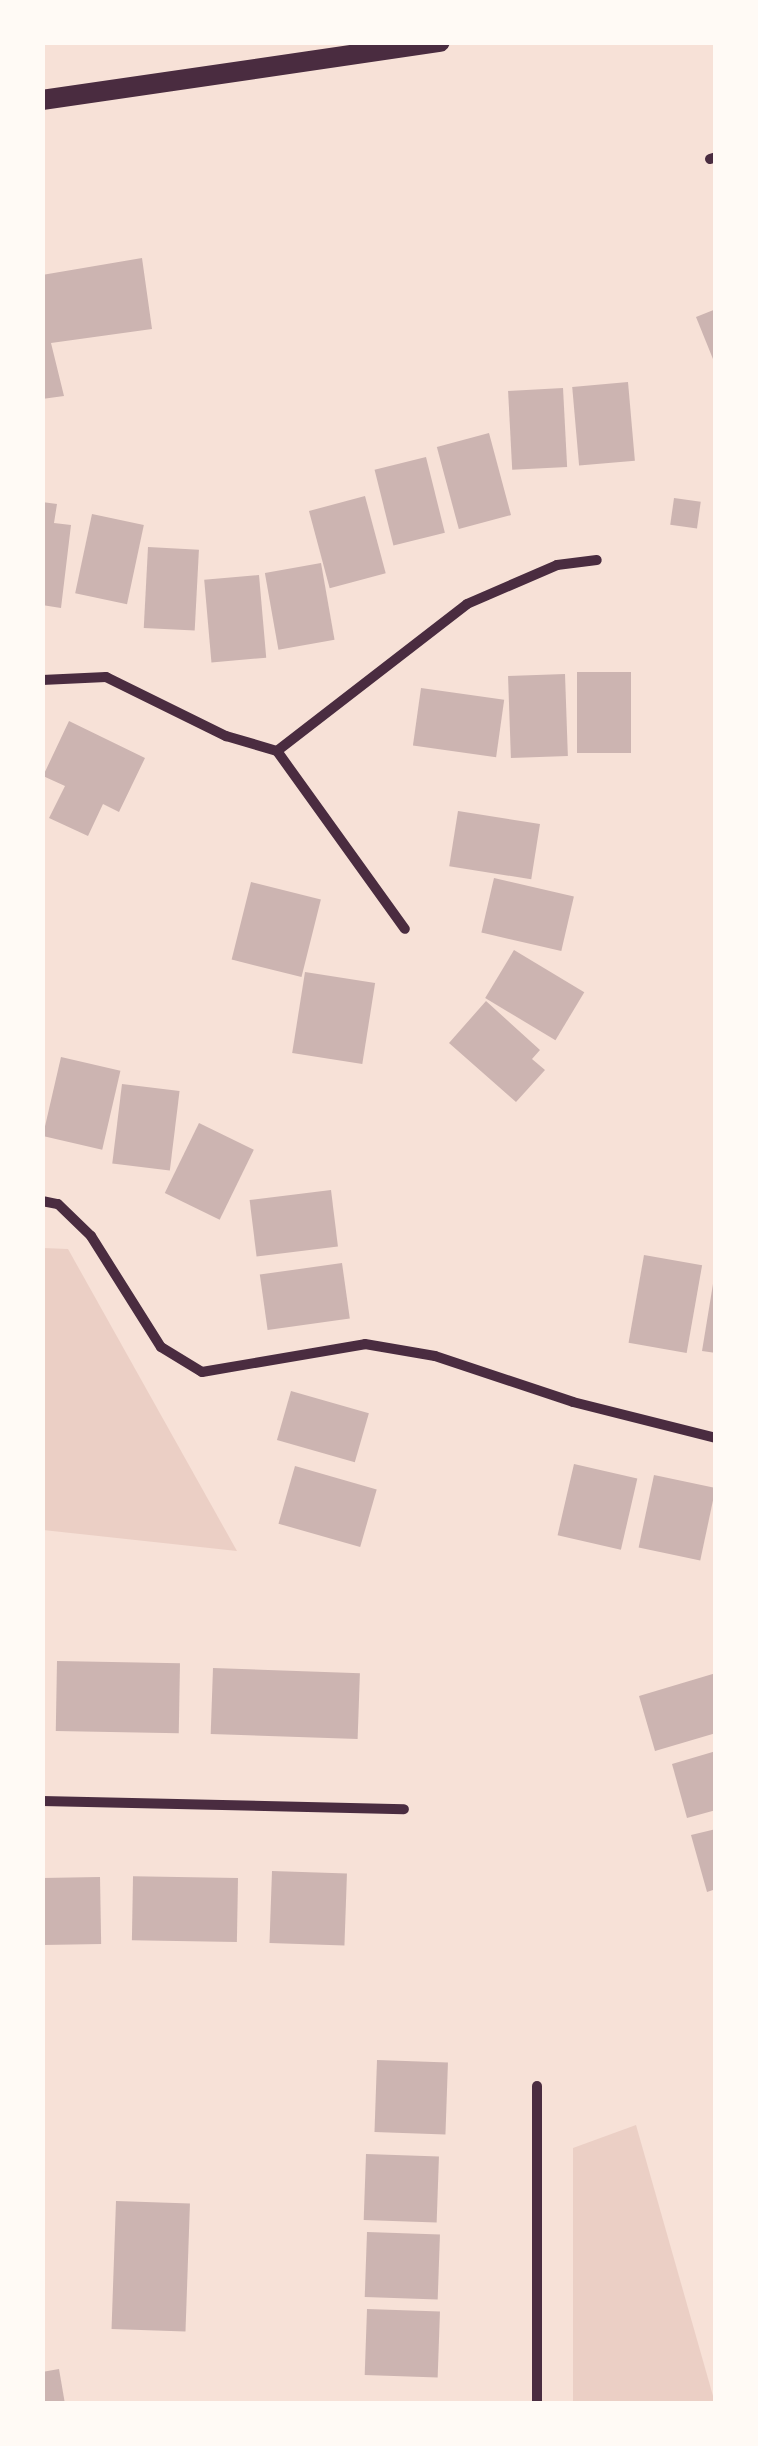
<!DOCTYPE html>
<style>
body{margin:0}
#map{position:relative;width:758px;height:2446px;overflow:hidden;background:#f7e1d7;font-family:Quicksand,sans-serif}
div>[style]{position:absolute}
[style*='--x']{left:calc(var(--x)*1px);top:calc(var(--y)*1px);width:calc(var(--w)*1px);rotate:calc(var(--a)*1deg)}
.green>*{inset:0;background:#ebcfc5}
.building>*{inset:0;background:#ccb4b1;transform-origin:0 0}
.minor>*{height:10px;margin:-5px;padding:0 5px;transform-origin:5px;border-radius:5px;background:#4a2c40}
.secondary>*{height:20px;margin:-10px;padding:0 10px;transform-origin:10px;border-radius:10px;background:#4a2c40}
span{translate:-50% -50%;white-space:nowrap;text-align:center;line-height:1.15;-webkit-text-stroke:8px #fffaf5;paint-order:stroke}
.frame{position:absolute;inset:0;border:45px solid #fffaf5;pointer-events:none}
</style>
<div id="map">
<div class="green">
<i style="clip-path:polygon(43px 1248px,68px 1249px,237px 1551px,43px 1530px)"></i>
<i style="clip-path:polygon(636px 2125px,715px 2403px,573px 2403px,573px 2148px)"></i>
</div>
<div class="building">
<i style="clip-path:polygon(142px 258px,152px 329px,51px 343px,64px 396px,42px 399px,42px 275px)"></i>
<i style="clip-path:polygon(716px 309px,716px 364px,715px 364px,696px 317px)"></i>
<i style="left:628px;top:382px;width:79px;height:56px;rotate:85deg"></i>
<i style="left:563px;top:388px;width:79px;height:55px;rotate:87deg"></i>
<i style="left:489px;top:433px;width:85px;height:54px;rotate:75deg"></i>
<i style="left:426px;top:457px;width:78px;height:53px;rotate:76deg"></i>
<i style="left:365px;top:496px;width:80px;height:58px;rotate:75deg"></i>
<i style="left:674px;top:498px;width:27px;height:27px;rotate:8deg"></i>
<i style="clip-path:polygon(42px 502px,57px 504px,54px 523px,71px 525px,61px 608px,42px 605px)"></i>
<i style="left:92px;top:514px;width:53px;height:81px;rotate:12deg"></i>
<i style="left:148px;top:547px;width:51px;height:81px;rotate:3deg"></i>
<i style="left:321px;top:563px;width:78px;height:57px;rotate:80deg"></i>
<i style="left:259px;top:575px;width:83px;height:55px;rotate:85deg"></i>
<i style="left:577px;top:672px;width:54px;height:81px"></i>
<i style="left:565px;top:674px;width:82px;height:57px;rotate:88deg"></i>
<i style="left:421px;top:688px;width:84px;height:58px;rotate:8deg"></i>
<i style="clip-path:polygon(69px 721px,145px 758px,119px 812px,103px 804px,88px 836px,49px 818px,65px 786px,43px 776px)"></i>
<i style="left:458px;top:811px;width:83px;height:56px;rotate:9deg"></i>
<i style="left:494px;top:878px;width:82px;height:56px;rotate:13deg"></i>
<i style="left:251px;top:882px;width:72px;height:80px;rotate:14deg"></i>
<i style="left:514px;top:950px;width:82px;height:56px;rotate:31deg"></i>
<i style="left:305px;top:972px;width:71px;height:82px;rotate:9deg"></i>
<i style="clip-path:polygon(486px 1001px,540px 1050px,532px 1059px,545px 1070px,516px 1102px,449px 1043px)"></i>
<i style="left:61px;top:1057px;width:61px;height:81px;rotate:13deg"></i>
<i style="left:122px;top:1084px;width:58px;height:80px;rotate:7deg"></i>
<i style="left:199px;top:1123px;width:61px;height:78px;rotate:26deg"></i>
<i style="left:331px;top:1190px;width:57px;height:82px;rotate:83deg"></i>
<i style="left:644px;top:1255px;width:59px;height:89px;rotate:10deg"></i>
<i style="left:342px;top:1263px;width:56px;height:83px;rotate:82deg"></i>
<i style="clip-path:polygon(713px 1284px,716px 1284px,716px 1353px,702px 1351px)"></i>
<i style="left:291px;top:1391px;width:81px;height:51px;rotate:16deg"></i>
<i style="left:574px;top:1464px;width:65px;height:73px;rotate:13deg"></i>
<i style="left:295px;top:1466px;width:85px;height:60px;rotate:16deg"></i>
<i style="left:654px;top:1475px;width:63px;height:74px;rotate:12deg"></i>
<i style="left:57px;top:1661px;width:123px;height:70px;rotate:1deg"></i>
<i style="left:213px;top:1668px;width:147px;height:66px;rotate:2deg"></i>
<i style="clip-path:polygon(716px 1673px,716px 1733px,655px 1751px,639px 1696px)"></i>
<i style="clip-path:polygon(716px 1751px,716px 1810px,687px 1818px,672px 1764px)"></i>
<i style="clip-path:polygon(716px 1829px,716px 1889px,707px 1892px,691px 1835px)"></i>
<i style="left:272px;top:1871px;width:75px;height:72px;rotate:2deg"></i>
<i style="left:100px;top:1877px;width:67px;height:58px;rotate:89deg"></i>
<i style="left:238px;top:1878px;width:64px;height:105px;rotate:91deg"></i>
<i style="left:377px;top:2060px;width:71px;height:72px;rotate:2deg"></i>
<i style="left:366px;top:2154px;width:73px;height:66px;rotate:2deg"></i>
<i style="left:116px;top:2201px;width:74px;height:128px;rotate:2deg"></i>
<i style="left:367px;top:2232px;width:73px;height:65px;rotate:2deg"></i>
<i style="left:367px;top:2309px;width:73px;height:66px;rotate:2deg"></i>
<i style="clip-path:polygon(59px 2369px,65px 2404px,42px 2404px,42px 2372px)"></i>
</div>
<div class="minor">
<i style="--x:710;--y:159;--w:6;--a:-18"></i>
<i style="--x:42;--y:680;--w:64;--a:-2.7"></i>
<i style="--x:106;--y:677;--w:134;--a:26.2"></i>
<i style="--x:226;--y:736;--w:53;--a:16.4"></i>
<i style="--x:277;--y:751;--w:240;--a:-37.7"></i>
<i style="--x:467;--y:604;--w:98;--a:-23.4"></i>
<i style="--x:557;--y:565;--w:40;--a:-7.1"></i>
<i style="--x:277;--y:751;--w:219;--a:54.3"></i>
<i style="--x:42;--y:1201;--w:16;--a:11"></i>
<i style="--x:58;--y:1204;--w:46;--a:44.1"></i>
<i style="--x:91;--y:1236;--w:131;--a:57.8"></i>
<i style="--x:161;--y:1347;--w:48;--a:31.4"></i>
<i style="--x:202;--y:1372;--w:165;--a:-9.7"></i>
<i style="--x:365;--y:1344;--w:71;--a:9.7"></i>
<i style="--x:435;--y:1356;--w:145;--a:18.4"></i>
<i style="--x:573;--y:1402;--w:147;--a:14.1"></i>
<i style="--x:42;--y:1801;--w:362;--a:1.3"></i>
<i style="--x:537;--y:2404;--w:318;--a:-90"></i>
</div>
<div class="secondary">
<i style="--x:42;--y:100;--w:402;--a:-8.3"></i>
</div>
<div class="frame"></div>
</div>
